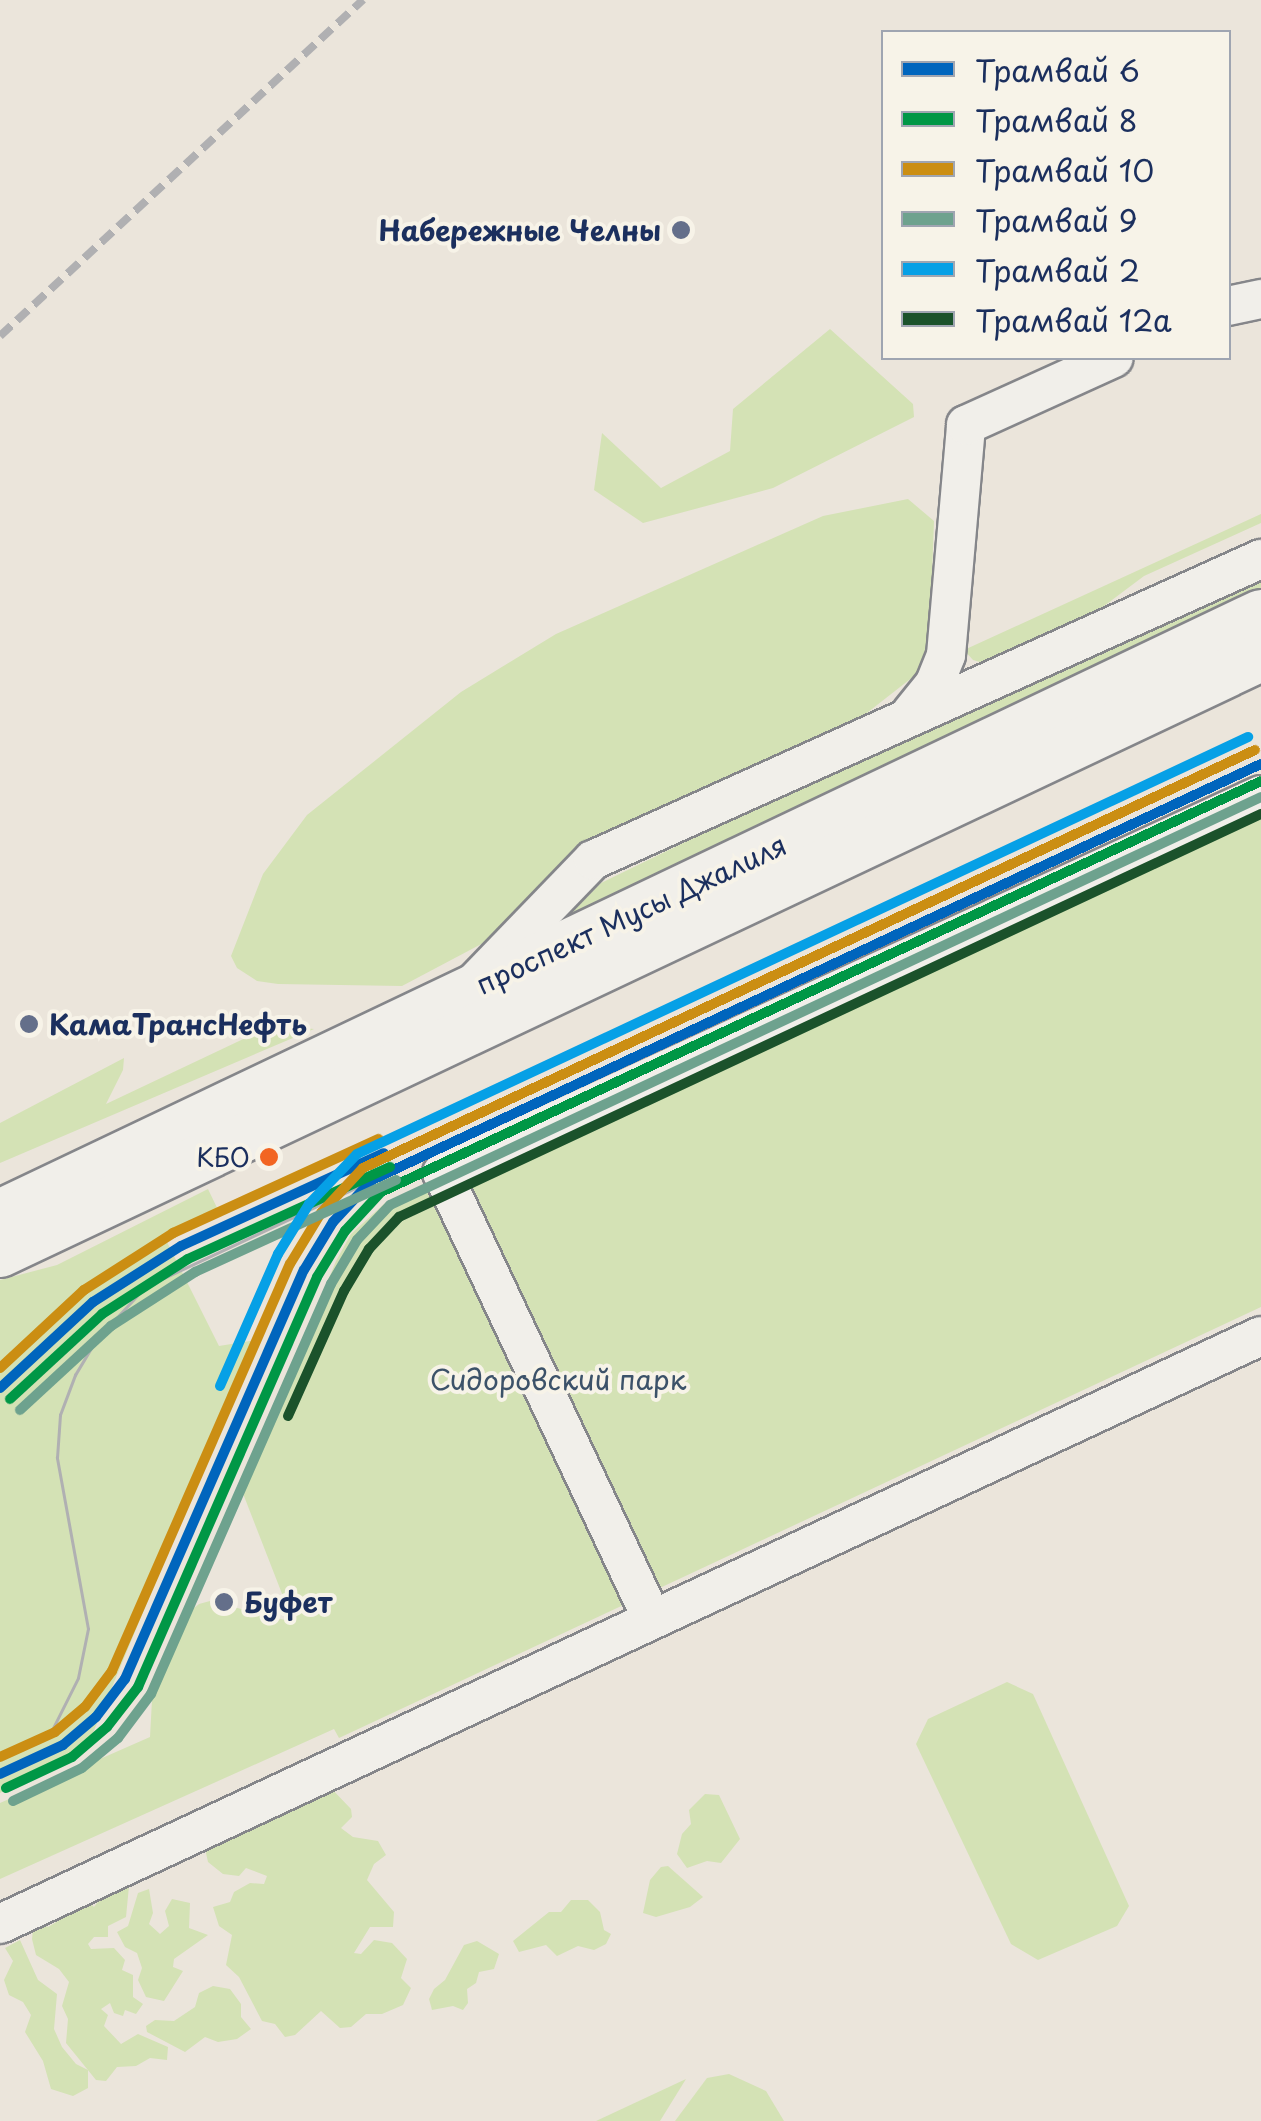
<!DOCTYPE html>
<meta charset="utf-8">
<style>
body{margin:0}
#map{position:relative;width:1261px;height:2121px;overflow:hidden;background:#ebe5db;font-family:"Playpen Sans",sans-serif}
div>[style]{position:absolute}
[style*='--x']{left:calc(var(--x)*1px);top:calc(var(--y)*1px);width:calc(var(--w)*1px);rotate:calc(var(--a)*1deg)}
.green>*{inset:0;background:#d4e2b5}
.roads{filter:drop-shadow(2px 0 #85868a) drop-shadow(-2px 0 #85868a) drop-shadow(0 2px #85868a) drop-shadow(0 -2px #85868a)}
.minor>*{height:38px;margin:-19px;padding:0 19px;transform-origin:19px;border-radius:19px;background:#f1efea}
.major>*{height:48px;margin:-24px;padding:0 24px;transform-origin:24px;border-radius:24px;background:#f1efea}
.tram>*{height:2.5px;margin:-1.25px;padding:0 1.25px;transform-origin:1.25px;border-radius:1.25px;background:#b0b0b2}
.rail>*{height:8px;margin-top:-4px;transform-origin:0;background:repeating-linear-gradient(90deg,#b0b0b2 0 15px,transparent 0 23px)}
.tram-1>*{height:10px;margin:-5px;padding:0 5px;transform-origin:5px;border-radius:5px;background:#0065bd}
.tram-2>*{height:10px;margin:-5px;padding:0 5px;transform-origin:5px;border-radius:5px;background:#009746}
.tram-3>*{height:10px;margin:-5px;padding:0 5px;transform-origin:5px;border-radius:5px;background:#cb8e13}
.tram-4>*{height:10px;margin:-5px;padding:0 5px;transform-origin:5px;border-radius:5px;background:#6ea28e}
.tram-5>*{height:10px;margin:-5px;padding:0 5px;transform-origin:5px;border-radius:5px;background:#06a0e6}
.tram-6>*{height:10px;margin:-5px;padding:0 5px;transform-origin:5px;border-radius:5px;background:#1b522b}
.dots>*{width:28px;height:28px;translate:-50% -50%;box-sizing:border-box;border:5px solid #f7f3e8;border-radius:50%}
span{translate:-50% -50%;white-space:nowrap;text-align:center;line-height:1.15;-webkit-text-stroke:8px #f7f3e8;paint-order:stroke}
.bus-label{font-size:26px;color:#1b2f5e}
.right{translate:-100% -50%;text-align:right}
.poi-label{font-size:28px;color:#1b2f5e;font-weight:700}
.left{translate:0 -50%;text-align:left}
.street-label{font-size:28px;color:#1b2f5e}
.park-label{font-size:28px;color:#3c5269}
.legend{position:absolute;left:881px;top:30px;width:350px;height:330px;box-sizing:border-box;background:#f7f3e8;border:2px solid #9fa5b1;margin:0;padding:12px 18px;list-style:none;font-size:30px;color:#1b2f5e}
.legend li{display:flex;align-items:center;gap:20px;height:50px}
.legend b{width:50px;border:2px solid #9fa5b1}
</style>
<div id="map">
<div class="green">
<i style="clip-path:polygon(830px 329px,913px 404px,914px 417px,773px 488px,643px 523px,594px 490px,602px 433px,661px 488px,730px 451px,733px 409px)"></i>
<i style="clip-path:polygon(908px 499px,934px 521px,929px 657px,918px 673px,863px 716px,574px 856px,504px 932px,402px 986px,278px 984px,257px 981px,237px 968px,231px 956px,263px 874px,307px 815px,461px 692px,556px 634px,823px 516px)"></i>
<i style="clip-path:polygon(1261px 514px,1261px 523px,1144px 576px,1100px 609px,983px 663px,973px 660px,964px 650px)"></i>
<i style="clip-path:polygon(1261px 572px,1261px 593px,552px 932px,601px 883px,934px 721px)"></i>
<i style="clip-path:polygon(1261px 801px,1261px 1307px,339px 1738px,334px 1729px,0 1879px,0 1803px,150px 1737px,152px 1700px,189px 1612px,199px 1604px,210px 1601px,293px 1622px,242px 1491px,336px 1261px,351px 1234px,385px 1203px)"></i>
<i style="clip-path:polygon(273px 1025px,314px 1029px,0 1163px,0 1123px,124px 1058px,123px 1070px,106px 1104px)"></i>
<i style="clip-path:polygon(208px 1189px,220px 1214px,166px 1240px,219px 1346px,256px 1340px,88px 1745px,0 1793px,0 1280px,57px 1265px)"></i>
<i style="clip-path:polygon(1007px 1682px,1033px 1694px,1129px 1906px,1117px 1926px,1038px 1960px,1011px 1944px,916px 1744px,928px 1719px)"></i>
<i style="clip-path:polygon(328px 1785px,351px 1809px,352px 1817px,341px 1828px,353px 1837px,378px 1841px,386px 1855px,374px 1864px,367px 1880px,394px 1912px,393px 1927px,370px 1927px,354px 1953px,361px 1954px,374px 1940px,392px 1943px,407px 1959px,401px 1978px,411px 1988px,403px 2005px,382px 2014px,366px 2014px,351px 2027px,340px 2028px,321px 2011px,295px 2035px,285px 2037px,275px 2024px,262px 2021px,239px 1977px,226px 1965px,232px 1935px,219px 1926px,213px 1907px,230px 1902px,234px 1892px,250px 1883px,264px 1884px,267px 1876px,246px 1868px,239px 1876px,223px 1874px,208px 1862px,206px 1853px,218px 1833px,234px 1826px,256px 1828px,268px 1813px,288px 1814px,300px 1795px)"></i>
<i style="clip-path:polygon(705px 1794px,719px 1795px,740px 1839px,721px 1863px,707px 1861px,687px 1868px,677px 1854px,682px 1834px,691px 1824px,689px 1810px)"></i>
<i style="clip-path:polygon(668px 1866px,703px 1897px,690px 1907px,656px 1917px,643px 1913px,650px 1880px,661px 1867px)"></i>
<i style="clip-path:polygon(112px 1883px,129px 1886px,126px 1917px,108px 1926px,108px 1937px,94px 1937px,88px 1944px,91px 1949px,114px 1948px,125px 1960px,122px 1970px,133px 1975px,133px 1997px,143px 2004px,136px 2014px,125px 2010px,123px 2016px,114px 2013px,110px 2003px,101px 2009px,108px 2015px,104px 2026px,121px 2044px,138px 2034px,168px 2047px,167px 2060px,150px 2058px,136px 2066px,117px 2067px,106px 2081px,96px 2080px,66px 2043px,68px 2019px,62px 2006px,69px 1982px,59px 1969px,36px 1955px,32px 1939px,34px 1920px,48px 1927px,58px 1921px,56px 1911px,83px 1897px,94px 1907px)"></i>
<i style="clip-path:polygon(149px 1889px,153px 1913px,149px 1924px,160px 1934px,169px 1926px,165px 1911px,172px 1899px,190px 1903px,189px 1928px,208px 1935px,174px 1959px,173px 1967px,183px 1971px,164px 2001px,146px 1997px,138px 1980px,142px 1968px,137px 1953px,125px 1947px,117px 1932px,128px 1926px,138px 1893px)"></i>
<i style="clip-path:polygon(571px 1900px,588px 1900px,600px 1912px,604px 1930px,611px 1934px,606px 1944px,594px 1950px,578px 1946px,557px 1956px,546px 1945px,519px 1952px,513px 1941px,549px 1912px,561px 1912px)"></i>
<i style="clip-path:polygon(20px 1940px,38px 1980px,57px 1994px,54px 2029px,62px 2047px,76px 2064px,88px 2070px,88px 2088px,73px 2096px,51px 2089px,43px 2061px,25px 2032px,31px 2015px,23px 2002px,9px 1995px,4px 1980px,13px 1961px,5px 1948px)"></i>
<i style="clip-path:polygon(477px 1941px,499px 1954px,494px 1969px,479px 1972px,476px 1983px,467px 1989px,468px 2003px,463px 2010px,453px 2006px,432px 2010px,429px 1999px,434px 1989px,445px 1980px,464px 1945px)"></i>
<i style="clip-path:polygon(213px 1986px,230px 1989px,241px 2004px,241px 2017px,251px 2029px,237px 2039px,218px 2042px,205px 2037px,185px 2052px,147px 2032px,146px 2026px,155px 2020px,174px 2021px,195px 2007px,199px 1993px)"></i>
<i style="clip-path:polygon(729px 2074px,766px 2091px,784px 2121px,675px 2121px,707px 2078px)"></i>
<i style="clip-path:polygon(686px 2079px,660px 2121px,596px 2121px)"></i>
</div>
<div class="roads">
<div class="minor">
<i style="--x:1228;--y:306;--w:34;--a:-12"></i>
<i style="--x:911;--y:713;--w:36;--a:-51"></i>
<i style="--x:934;--y:685;--w:32;--a:-68"></i>
<i style="--x:946;--y:655;--w:231;--a:-85"></i>
<i style="--x:966;--y:425;--w:162;--a:-24.4"></i>
<i style="--x:475;--y:982;--w:170;--a:-46"></i>
<i style="--x:593;--y:860;--w:733;--a:-24.26"></i>
<i style="--x:652;--y:1619;--w:493;--a:-115.2"></i>
<i style="--x:442;--y:1173;--w:902;--a:-24.78"></i>
<i style="--x:0;--y:1924;--w:1391;--a:-25"></i>
</div>
<div class="major">
<i style="--x:0;--y:1214;--w:1396;--a:-25.45"></i>
<i style="--x:0;--y:1253;--w:1395;--a:-25.3"></i>
</div>
</div>
<div class="tram">
<i style="--x:0;--y:1756;--w:41;--a:-19.7"></i>
<i style="--x:39;--y:1742;--w:18;--a:-43"></i>
<i style="--x:52;--y:1730;--w:58;--a:-63.4"></i>
<i style="--x:78;--y:1678;--w:50;--a:-78.5"></i>
<i style="--x:88;--y:1629;--w:174;--a:-100.3"></i>
<i style="--x:57;--y:1458;--w:43;--a:-86"></i>
<i style="--x:60;--y:1415;--w:43;--a:-69.4"></i>
<i style="--x:75;--y:1375;--w:41;--a:-59"></i>
<i style="--x:96;--y:1340;--w:72;--a:-47.2"></i>
<i style="--x:145;--y:1287;--w:251;--a:-25.2"></i>
</div>
<div class="rail">
<i style="--x:0;--y:336;--w:495;--a:-42.8"></i>
</div>
<div class="tram-1">
<i style="--x:0;--y:1388;--w:127;--a:-42.8"></i>
<i style="--x:93;--y:1302;--w:104;--a:-32.5"></i>
<i style="--x:181;--y:1246;--w:223;--a:-24.6"></i>
<i style="--x:0;--y:1774;--w:69;--a:-24.7"></i>
<i style="--x:63;--y:1745;--w:43;--a:-40.3"></i>
<i style="--x:96;--y:1717;--w:48;--a:-52.7"></i>
<i style="--x:125;--y:1679;--w:446;--a:-66.4"></i>
<i style="--x:304;--y:1270;--w:56;--a:-58.9"></i>
<i style="--x:333;--y:1222;--w:57;--a:-47.1"></i>
<i style="--x:372;--y:1180;--w:982;--a:-25.08"></i>
</div>
<div class="tram-2">
<i style="--x:10;--y:1399;--w:125;--a:-42.7"></i>
<i style="--x:102;--y:1314;--w:102;--a:-32.6"></i>
<i style="--x:188;--y:1259;--w:222;--a:-24.5"></i>
<i style="--x:6;--y:1788;--w:73;--a:-25.2"></i>
<i style="--x:72;--y:1757;--w:46;--a:-40.6"></i>
<i style="--x:107;--y:1727;--w:51;--a:-52.2"></i>
<i style="--x:138;--y:1687;--w:447;--a:-66.4"></i>
<i style="--x:317;--y:1277;--w:54;--a:-58.7"></i>
<i style="--x:345;--y:1231;--w:53;--a:-47.3"></i>
<i style="--x:381;--y:1192;--w:971;--a:-25.03"></i>
</div>
<div class="tram-3">
<i style="--x:0;--y:1368;--w:115;--a:-42.9"></i>
<i style="--x:84;--y:1290;--w:106;--a:-32.6"></i>
<i style="--x:173;--y:1233;--w:226;--a:-24.6"></i>
<i style="--x:0;--y:1757;--w:60;--a:-24.4"></i>
<i style="--x:55;--y:1732;--w:39;--a:-40"></i>
<i style="--x:85;--y:1707;--w:45;--a:-53.1"></i>
<i style="--x:112;--y:1671;--w:444;--a:-66.4"></i>
<i style="--x:290;--y:1264;--w:60;--a:-58.7"></i>
<i style="--x:321;--y:1213;--w:62;--a:-47"></i>
<i style="--x:363;--y:1168;--w:985;--a:-25.11"></i>
</div>
<div class="tram-4">
<i style="--x:20;--y:1410;--w:124;--a:-42.7"></i>
<i style="--x:111;--y:1326;--w:100;--a:-32.7"></i>
<i style="--x:195;--y:1272;--w:221;--a:-24.6"></i>
<i style="--x:13;--y:1801;--w:76;--a:-25.6"></i>
<i style="--x:82;--y:1768;--w:47;--a:-39.8"></i>
<i style="--x:118;--y:1738;--w:55;--a:-53.1"></i>
<i style="--x:151;--y:1694;--w:448;--a:-66.3"></i>
<i style="--x:331;--y:1284;--w:51;--a:-59.4"></i>
<i style="--x:357;--y:1240;--w:48;--a:-46.7"></i>
<i style="--x:390;--y:1205;--w:962;--a:-25.1"></i>
</div>
<div class="tram-5">
<i style="--x:220;--y:1386;--w:144;--a:-66.3"></i>
<i style="--x:278;--y:1254;--w:59;--a:-58.2"></i>
<i style="--x:309;--y:1204;--w:69;--a:-46.2"></i>
<i style="--x:357;--y:1154;--w:984;--a:-25.08"></i>
</div>
<div class="tram-6">
<i style="--x:288;--y:1416;--w:137;--a:-65.9"></i>
<i style="--x:344;--y:1291;--w:49;--a:-59.2"></i>
<i style="--x:369;--y:1249;--w:44;--a:-46.8"></i>
<i style="--x:399;--y:1217;--w:952;--a:-25.06"></i>
</div>
<div class="dots">
<i style="left:681px;top:230px;background:#646f8a"></i>
<i style="left:29px;top:1024px;background:#646f8a"></i>
<i style="left:269px;top:1157px;background:#f26522"></i>
<i style="left:224px;top:1602px;background:#646f8a"></i>
</div>
<div class="bus-label">
<span class="right" style="left:250px;top:1157px">КБО</span>
</div>
<div class="poi-label">
<span class="right" style="left:661px;top:230px">Набережные Челны</span>
<span class="left" style="left:49px;top:1024px">КамаТрансНефть</span>
<span class="left" style="left:244px;top:1602px">Буфет</span>
</div>
<div class="street-label">
<span style="left:631px;top:914px;rotate:-25deg">проспект Мусы Джалиля</span>
</div>
<div class="park-label">
<span style="left:558px;top:1379px">Сидоровский парк</span>
</div>
<ul class="legend">
<li><b style="height:12px;background:#0065bd"></b>Трамвай 6</li>
<li><b style="height:12px;background:#009746"></b>Трамвай 8</li>
<li><b style="height:12px;background:#cb8e13"></b>Трамвай 10</li>
<li><b style="height:12px;background:#6ea28e"></b>Трамвай 9</li>
<li><b style="height:12px;background:#06a0e6"></b>Трамвай 2</li>
<li><b style="height:12px;background:#1b522b"></b>Трамвай 12а</li>
</ul>
</div>
